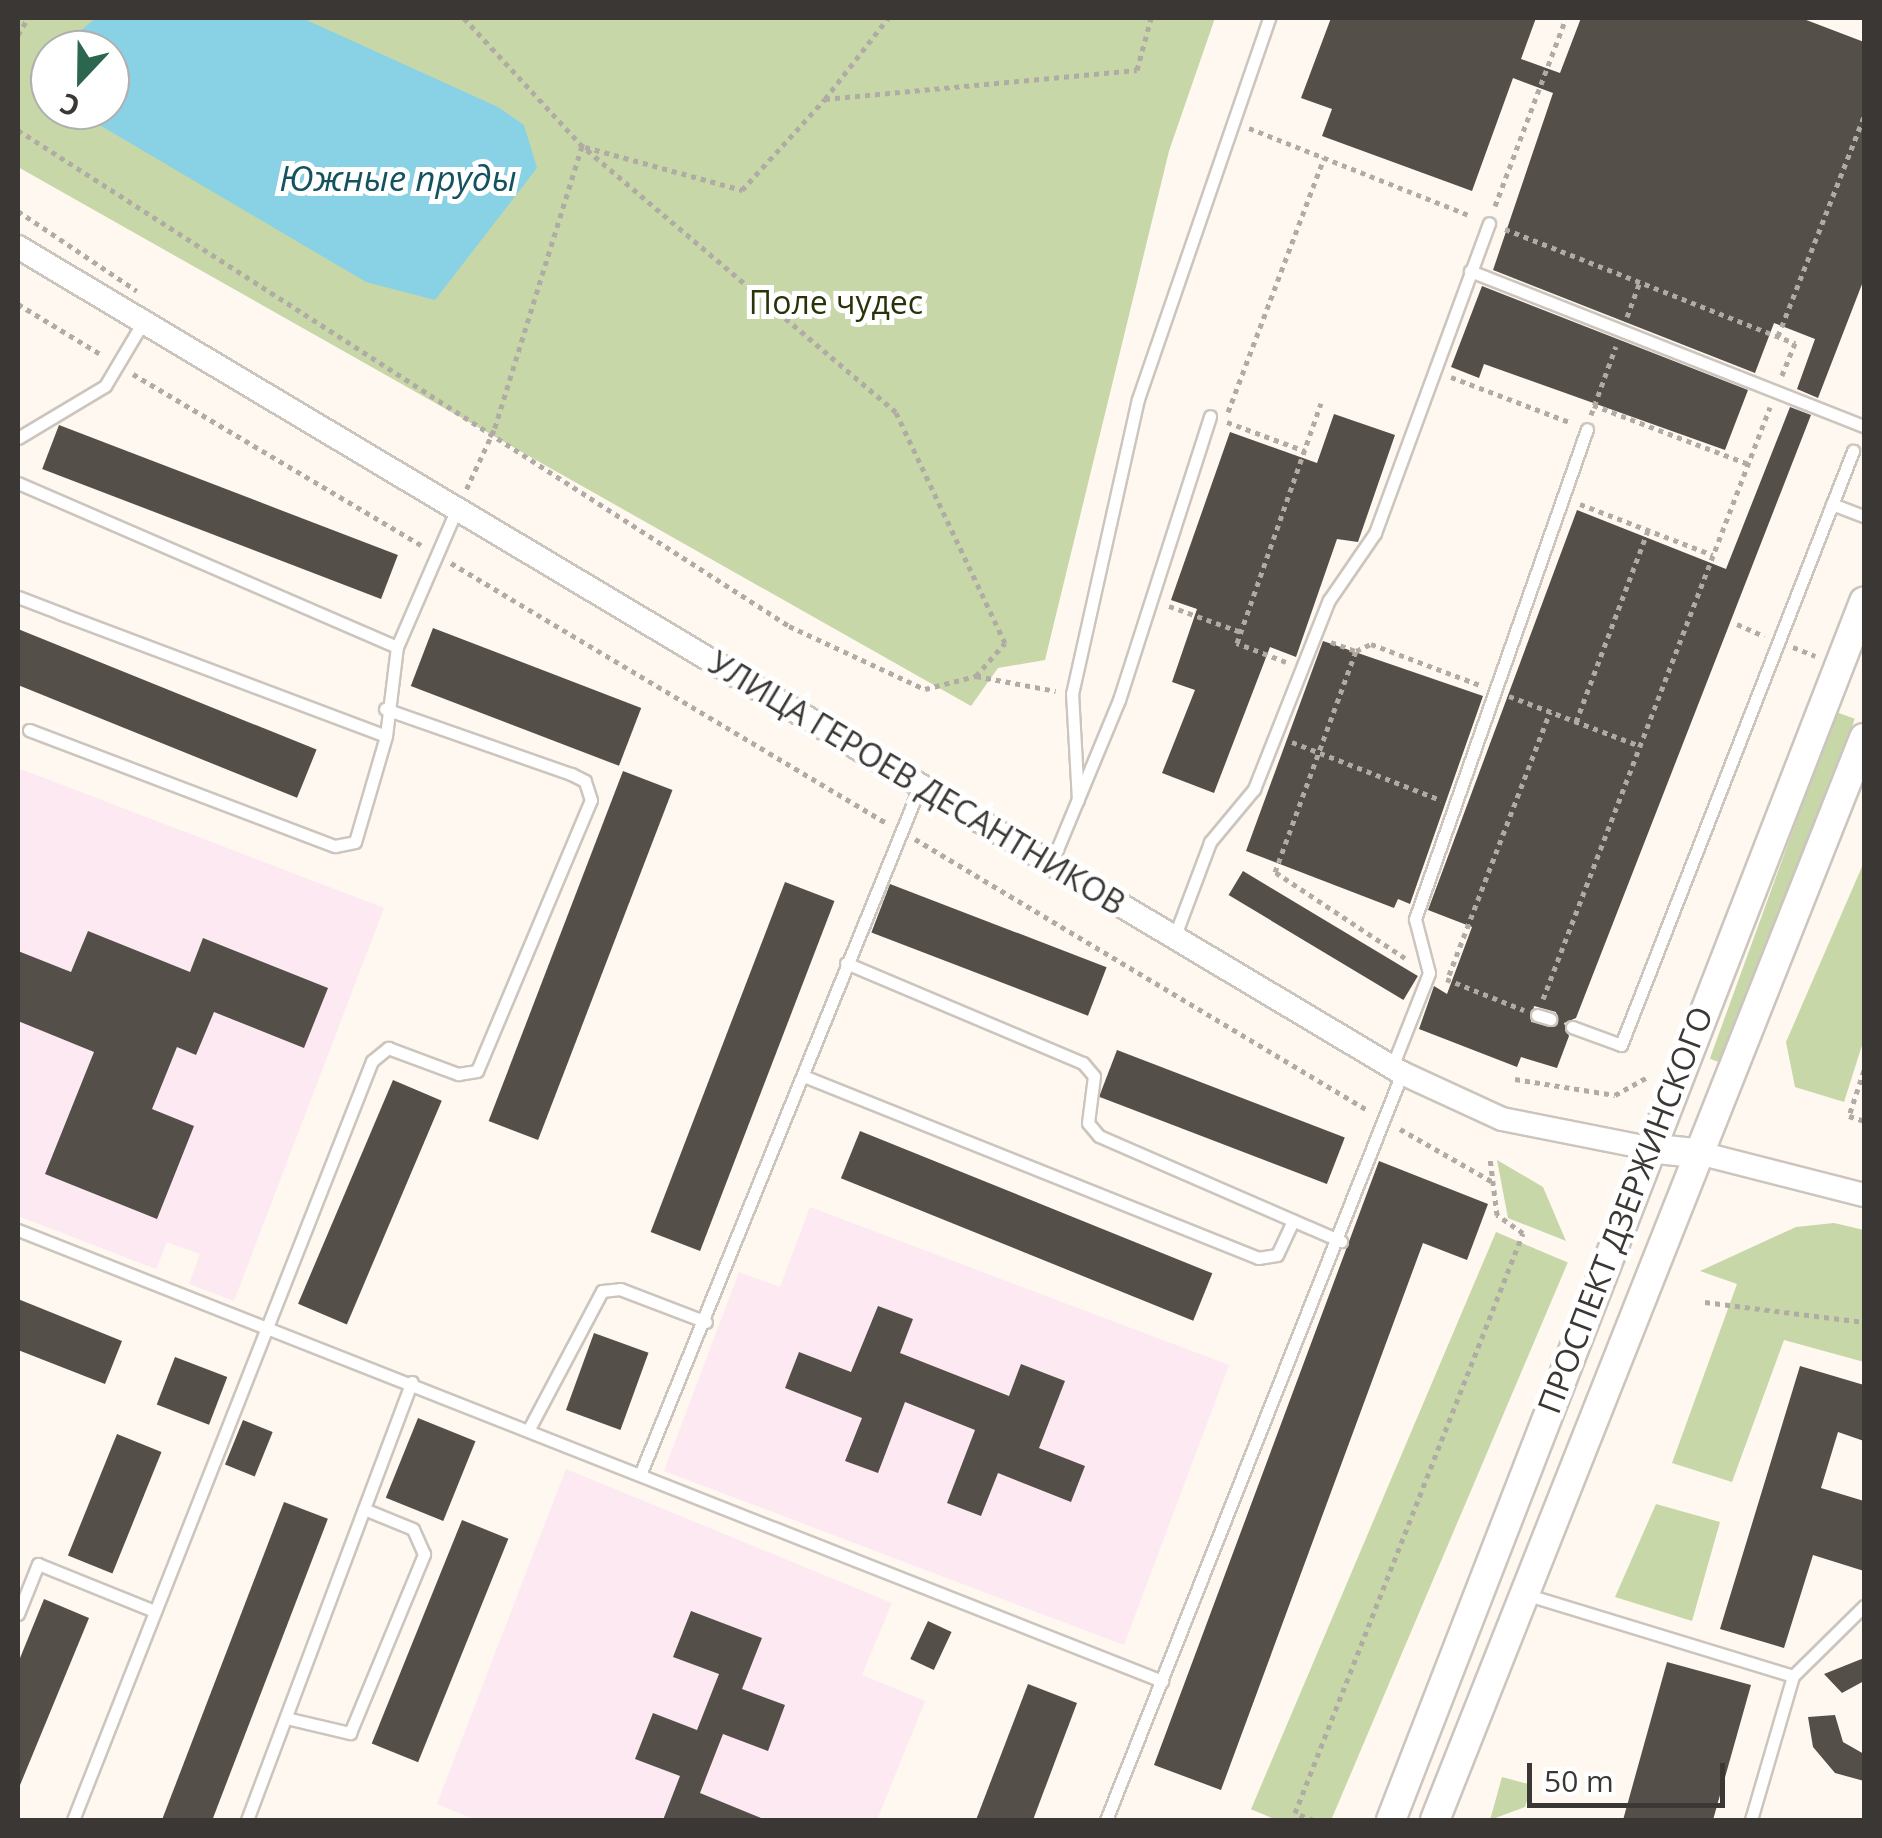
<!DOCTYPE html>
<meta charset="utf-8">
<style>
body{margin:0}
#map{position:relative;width:1882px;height:1838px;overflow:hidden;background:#fff8f0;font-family:"Open Sans",sans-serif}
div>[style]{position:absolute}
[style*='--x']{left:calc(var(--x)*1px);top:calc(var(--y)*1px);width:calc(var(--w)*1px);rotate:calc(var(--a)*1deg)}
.education>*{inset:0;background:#fce9f2}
.green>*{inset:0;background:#c7d7a8;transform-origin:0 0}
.water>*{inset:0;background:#89d2e6}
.building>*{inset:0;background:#554f49;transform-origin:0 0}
.path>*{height:5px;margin-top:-2.5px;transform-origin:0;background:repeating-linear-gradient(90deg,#b1aba5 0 5px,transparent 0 10px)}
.roads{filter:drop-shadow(2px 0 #ccc5be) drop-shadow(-2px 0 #ccc5be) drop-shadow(0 2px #ccc5be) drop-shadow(0 -2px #ccc5be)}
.service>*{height:11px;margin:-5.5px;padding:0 5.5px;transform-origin:5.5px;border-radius:5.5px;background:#fff}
.minor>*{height:22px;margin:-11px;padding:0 11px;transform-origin:11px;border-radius:11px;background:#fff}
.tertiary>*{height:28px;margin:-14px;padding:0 14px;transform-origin:14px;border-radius:14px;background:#fff}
span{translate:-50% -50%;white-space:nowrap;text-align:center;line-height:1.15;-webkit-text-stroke:10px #fff;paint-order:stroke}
.park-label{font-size:32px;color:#273308}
.street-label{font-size:32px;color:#3a3734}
.water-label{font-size:35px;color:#145260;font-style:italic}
.frame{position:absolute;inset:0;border:20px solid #3a3734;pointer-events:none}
.north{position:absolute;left:30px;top:30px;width:100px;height:100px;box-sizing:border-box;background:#fff;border:2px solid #b0afae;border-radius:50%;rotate:202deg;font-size:28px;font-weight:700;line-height:40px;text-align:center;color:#3a3734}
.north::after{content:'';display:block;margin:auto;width:35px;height:45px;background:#2d664e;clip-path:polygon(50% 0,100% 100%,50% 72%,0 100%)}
.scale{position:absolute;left:1527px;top:1763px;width:198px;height:45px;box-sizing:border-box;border:5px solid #3a3734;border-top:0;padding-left:12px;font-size:30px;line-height:35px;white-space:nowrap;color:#3a3734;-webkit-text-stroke:8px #fff;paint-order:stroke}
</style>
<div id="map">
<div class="education">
<i style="clip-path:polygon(18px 768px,384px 908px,234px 1301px,189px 1284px,200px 1254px,167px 1242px,156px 1269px,18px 1216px)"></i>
<i style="clip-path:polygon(810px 1207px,1229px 1365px,1124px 1645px,664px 1471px,739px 1272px,780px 1287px)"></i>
<i style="clip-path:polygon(566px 1469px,892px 1603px,862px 1675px,925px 1701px,877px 1820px,476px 1820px,437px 1804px)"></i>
</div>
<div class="green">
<i style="clip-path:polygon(evenodd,18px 18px,1215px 18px,1169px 151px,1045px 660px,998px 668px,971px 706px,18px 167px,18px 18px,50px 50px,110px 50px,110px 110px,50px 110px,50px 50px)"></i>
<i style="left:1836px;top:712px;width:20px;height:369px;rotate:20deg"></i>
<i style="clip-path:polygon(1864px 862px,1864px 1039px,1844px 1102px,1795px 1087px,1786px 1042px)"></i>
<i style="clip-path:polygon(1497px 1160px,1543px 1187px,1566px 1241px,1508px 1218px)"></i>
<i style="clip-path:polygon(1834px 1223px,1864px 1230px,1864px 1362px,1784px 1340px,1732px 1482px,1672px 1463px,1737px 1284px,1700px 1271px,1796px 1227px)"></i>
<i style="left:1496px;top:1232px;width:78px;height:627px;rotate:23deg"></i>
<i style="clip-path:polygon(1656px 1504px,1720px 1522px,1692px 1621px,1615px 1597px)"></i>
<i style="clip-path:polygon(1502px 1777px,1532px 1785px,1525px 1807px,1490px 1820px)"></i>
</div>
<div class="water">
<i style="clip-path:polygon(96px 18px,302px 18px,498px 107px,524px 125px,537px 168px,435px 300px,366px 282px,74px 110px,110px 110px,110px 50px,56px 50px)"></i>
</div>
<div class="building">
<i style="clip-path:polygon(1331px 18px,1536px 18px,1521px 59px,1560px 73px,1581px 18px,1801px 18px,1864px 42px,1864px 279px,1818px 398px,1797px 389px,1815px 339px,1774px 323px,1755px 373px,1493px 270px,1553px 93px,1513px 78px,1472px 191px,1322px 136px,1332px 109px,1301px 98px)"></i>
<i style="clip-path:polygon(1482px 286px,1748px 390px,1725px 450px,1484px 364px,1479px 378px,1451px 367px)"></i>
<i style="clip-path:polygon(evenodd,1790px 407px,1811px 415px,1576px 1018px,1564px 1023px,1569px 1036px,1557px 1068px,1521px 1057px,1517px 1067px,1419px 1029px,1434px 986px,1447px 994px,1472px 927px,1428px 910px,1577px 510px,1726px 569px,1790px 407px,1534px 1006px,1556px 1012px,1557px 1025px,1531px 1022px,1534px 1006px)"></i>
<i style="clip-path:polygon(1334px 414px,1395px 435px,1358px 542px,1337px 539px,1296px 657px,1270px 647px,1214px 793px,1162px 773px,1195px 690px,1172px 682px,1197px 609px,1171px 600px,1230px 432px,1317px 463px)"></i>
<i style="left:59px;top:425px;width:363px;height:47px;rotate:21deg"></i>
<i style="left:433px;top:628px;width:223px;height:62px;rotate:21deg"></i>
<i style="left:18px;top:629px;width:322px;height:52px;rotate:22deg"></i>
<i style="clip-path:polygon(1323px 641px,1483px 696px,1410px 904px,1398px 899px,1394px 908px,1246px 851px)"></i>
<i style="left:623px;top:771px;width:53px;height:375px;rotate:21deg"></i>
<i style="left:1243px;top:871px;width:204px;height:28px;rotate:31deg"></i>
<i style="left:785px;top:882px;width:53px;height:375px;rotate:21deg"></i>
<i style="left:890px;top:884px;width:232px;height:52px;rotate:21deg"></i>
<i style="clip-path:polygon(88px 931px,190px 972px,203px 938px,328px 988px,304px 1048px,214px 1012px,196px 1055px,177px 1047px,152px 1109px,194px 1126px,157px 1219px,45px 1174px,94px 1052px,18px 1021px,18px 951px,71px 972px)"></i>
<i style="left:1117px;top:1050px;width:244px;height:50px;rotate:21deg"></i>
<i style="left:393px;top:1080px;width:53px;height:243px;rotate:23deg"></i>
<i style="left:860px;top:1131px;width:380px;height:51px;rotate:22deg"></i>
<i style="clip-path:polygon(1379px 1161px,1488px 1204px,1467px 1260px,1423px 1243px,1221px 1790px,1154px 1765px)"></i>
<i style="clip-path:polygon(18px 1299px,122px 1341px,105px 1384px,18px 1350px)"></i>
<i style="clip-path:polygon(878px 1306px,913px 1319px,900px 1353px,1009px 1396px,1021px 1364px,1065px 1381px,1039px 1448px,1085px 1466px,1071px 1502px,998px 1473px,981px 1516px,947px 1503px,975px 1430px,905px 1402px,878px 1473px,845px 1461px,862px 1418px,785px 1388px,799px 1352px,851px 1372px)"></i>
<i style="left:594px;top:1333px;width:58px;height:82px;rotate:20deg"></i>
<i style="left:175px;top:1357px;width:56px;height:51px;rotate:21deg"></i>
<i style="clip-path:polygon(1800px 1366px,1864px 1385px,1864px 1441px,1838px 1432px,1821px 1488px,1864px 1501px,1864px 1571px,1813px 1555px,1784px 1648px,1720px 1629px)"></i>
<i style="left:418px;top:1418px;width:62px;height:86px;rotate:22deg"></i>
<i style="left:243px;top:1420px;width:32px;height:48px;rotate:22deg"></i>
<i style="left:117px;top:1434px;width:48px;height:131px;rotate:22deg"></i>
<i style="left:284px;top:1502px;width:47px;height:341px;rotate:21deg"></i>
<i style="left:462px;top:1520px;width:50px;height:241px;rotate:22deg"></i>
<i style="clip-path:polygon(44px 1599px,89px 1618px,18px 1790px,18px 1663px)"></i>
<i style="clip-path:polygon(691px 1611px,762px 1638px,742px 1689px,785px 1705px,768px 1751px,723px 1734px,700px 1793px,766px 1820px,663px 1820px,680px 1776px,635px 1759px,653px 1713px,697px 1730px,719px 1674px,673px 1657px)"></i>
<i style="left:928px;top:1621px;width:26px;height:42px;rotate:25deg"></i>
<i style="clip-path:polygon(1864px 1658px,1864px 1681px,1842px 1693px,1824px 1674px)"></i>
<i style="clip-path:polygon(1667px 1662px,1751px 1685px,1713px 1820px,1623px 1820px)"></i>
<i style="clip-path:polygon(1028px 1684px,1077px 1703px,1033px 1820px,976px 1820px)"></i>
<i style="clip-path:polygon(1835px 1715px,1843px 1742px,1864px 1754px,1864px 1781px,1835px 1773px,1813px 1747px,1808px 1717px)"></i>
</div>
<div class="path">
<i style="--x:464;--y:18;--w:174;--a:47.3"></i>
<i style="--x:582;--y:146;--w:297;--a:107.2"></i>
<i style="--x:494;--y:430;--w:66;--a:115"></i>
<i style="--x:18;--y:35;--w:20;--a:-60"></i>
<i style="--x:825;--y:99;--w:103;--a:-52.1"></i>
<i style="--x:1249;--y:128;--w:239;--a:21.6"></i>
<i style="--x:18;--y:130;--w:917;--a:32.75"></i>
<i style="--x:789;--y:626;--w:150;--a:24.9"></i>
<i style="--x:925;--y:689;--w:53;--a:-14.3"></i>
<i style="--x:976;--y:676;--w:44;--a:-48.7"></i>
<i style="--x:1005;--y:643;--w:255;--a:-115.3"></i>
<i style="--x:896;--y:412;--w:412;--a:-139.7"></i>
<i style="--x:585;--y:147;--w:163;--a:15.3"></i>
<i style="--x:742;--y:190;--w:123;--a:-47.6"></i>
<i style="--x:825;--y:99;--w:313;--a:-5.3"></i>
<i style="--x:1137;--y:70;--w:54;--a:-74.9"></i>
<i style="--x:1495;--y:206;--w:201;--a:-69.3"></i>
<i style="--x:18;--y:211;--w:143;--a:33.9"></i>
<i style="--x:1505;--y:229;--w:312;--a:21.5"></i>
<i style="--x:1795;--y:343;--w:38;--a:112"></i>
<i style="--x:18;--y:304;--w:98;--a:31.3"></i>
<i style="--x:1627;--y:317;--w:37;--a:-70"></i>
<i style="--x:1778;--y:336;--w:236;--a:-68.6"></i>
<i style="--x:133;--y:374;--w:339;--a:30.7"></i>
<i style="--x:1451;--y:377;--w:129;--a:20.8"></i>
<i style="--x:1593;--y:405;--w:166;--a:20.8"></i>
<i style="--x:1228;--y:412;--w:272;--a:-69.3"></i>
<i style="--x:1591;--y:415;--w:73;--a:-70.1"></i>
<i style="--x:1227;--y:422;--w:83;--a:20.4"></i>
<i style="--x:1580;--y:504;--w:142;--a:21"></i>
<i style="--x:451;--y:563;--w:509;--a:30.85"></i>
<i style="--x:1169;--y:606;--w:77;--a:19.9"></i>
<i style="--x:1737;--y:624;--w:30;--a:24"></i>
<i style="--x:1331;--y:642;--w:27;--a:20"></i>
<i style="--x:1793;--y:647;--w:24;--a:22"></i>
<i style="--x:1286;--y:662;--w:53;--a:-158.8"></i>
<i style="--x:1237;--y:643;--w:254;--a:-70.7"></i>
<i style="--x:976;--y:676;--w:81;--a:10.6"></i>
<i style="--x:1509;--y:696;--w:140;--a:20.9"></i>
<i style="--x:1576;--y:722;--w:205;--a:-69.4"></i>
<i style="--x:1292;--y:742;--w:160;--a:21.3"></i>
<i style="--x:915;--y:839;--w:529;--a:30.93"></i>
<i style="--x:1405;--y:958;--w:156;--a:-146.5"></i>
<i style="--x:1275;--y:872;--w:235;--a:-69.9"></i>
<i style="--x:1356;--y:651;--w:17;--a:-25"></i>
<i style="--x:1371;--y:644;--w:116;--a:20.6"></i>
<i style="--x:1449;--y:975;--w:282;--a:-69"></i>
<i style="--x:1446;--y:979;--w:84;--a:21.7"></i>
<i style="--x:1543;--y:999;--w:634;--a:-69.02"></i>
<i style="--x:1864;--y:1070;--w:48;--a:108.1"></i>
<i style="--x:1849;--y:1116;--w:16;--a:18"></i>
<i style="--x:1515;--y:1079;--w:101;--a:9.1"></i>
<i style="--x:1615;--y:1095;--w:39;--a:-29"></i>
<i style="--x:1400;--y:1129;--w:107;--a:29.7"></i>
<i style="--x:1705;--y:1302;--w:160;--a:7.2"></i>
<i style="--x:1314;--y:1820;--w:20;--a:-160"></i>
<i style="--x:1295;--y:1813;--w:623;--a:-68.54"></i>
<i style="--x:1523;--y:1233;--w:32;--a:-145"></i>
<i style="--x:1497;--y:1215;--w:57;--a:-97"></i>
</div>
<div class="roads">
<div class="service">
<i style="--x:1470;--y:271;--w:423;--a:21.5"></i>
<i style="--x:18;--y:438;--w:101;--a:-30.9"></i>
<i style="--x:105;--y:386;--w:74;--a:-59.3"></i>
<i style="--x:18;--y:483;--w:413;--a:23.4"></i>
<i style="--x:1832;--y:504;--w:34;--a:21"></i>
<i style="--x:18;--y:597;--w:50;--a:21"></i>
<i style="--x:59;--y:613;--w:349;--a:20.6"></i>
<i style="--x:29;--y:730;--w:327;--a:20.8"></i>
<i style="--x:335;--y:846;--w:20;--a:-11"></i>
<i style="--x:355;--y:842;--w:110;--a:-73.7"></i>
<i style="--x:386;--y:736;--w:90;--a:-83"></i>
<i style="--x:397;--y:647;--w:154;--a:-66.6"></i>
<i style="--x:1078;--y:800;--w:106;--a:-93.2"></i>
<i style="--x:1072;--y:694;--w:302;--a:-77.4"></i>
<i style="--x:1138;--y:399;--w:403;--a:-71"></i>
<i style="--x:1051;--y:864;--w:178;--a:-67.5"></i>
<i style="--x:1119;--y:700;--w:298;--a:-72.2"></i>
<i style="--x:1174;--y:938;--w:103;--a:-69.4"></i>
<i style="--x:1210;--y:842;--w:69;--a:-50.3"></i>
<i style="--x:1254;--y:789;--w:203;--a:-68.4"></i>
<i style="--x:1329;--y:600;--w:81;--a:-55.5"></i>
<i style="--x:1375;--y:533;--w:330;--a:-69.8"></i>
<i style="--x:846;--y:963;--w:257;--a:22.9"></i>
<i style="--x:1083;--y:1063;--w:17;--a:50"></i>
<i style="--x:1094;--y:1076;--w:47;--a:97.3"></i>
<i style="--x:1088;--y:1123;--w:17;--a:50"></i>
<i style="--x:1099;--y:1136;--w:264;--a:23.5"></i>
<i style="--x:1537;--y:1015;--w:14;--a:17"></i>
<i style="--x:1572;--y:1027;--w:52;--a:20.2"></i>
<i style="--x:1621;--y:1045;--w:638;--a:-68.67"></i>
<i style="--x:1392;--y:1067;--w:101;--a:-68.5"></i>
<i style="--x:1429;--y:973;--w:56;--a:-104.5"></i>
<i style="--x:1415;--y:919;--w:519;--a:-70.66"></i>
<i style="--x:806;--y:1077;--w:487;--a:21.8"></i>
<i style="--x:1258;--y:1258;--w:19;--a:-9"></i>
<i style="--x:1277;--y:1255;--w:38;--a:-65"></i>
<i style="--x:18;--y:1230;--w:1230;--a:21.52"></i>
<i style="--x:530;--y:1427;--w:154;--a:-62.1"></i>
<i style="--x:602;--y:1291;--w:18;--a:-6"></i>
<i style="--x:620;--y:1289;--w:92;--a:21"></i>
<i style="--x:642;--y:1470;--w:738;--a:-67.88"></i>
<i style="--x:1525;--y:1594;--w:280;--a:17"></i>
<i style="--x:1793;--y:1676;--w:150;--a:106.3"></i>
<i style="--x:18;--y:1614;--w:54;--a:-68.2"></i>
<i style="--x:38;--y:1564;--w:123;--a:22"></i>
<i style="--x:1793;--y:1676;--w:100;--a:-44.6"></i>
<i style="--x:286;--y:1718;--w:66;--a:13.2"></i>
<i style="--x:350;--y:1733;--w:194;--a:-67.5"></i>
<i style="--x:424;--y:1554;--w:27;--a:-114"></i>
<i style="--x:413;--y:1529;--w:53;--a:-157.8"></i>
<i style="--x:73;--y:1820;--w:816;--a:-68.5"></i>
<i style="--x:372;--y:1061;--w:21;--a:-39"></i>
<i style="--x:388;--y:1048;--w:75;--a:20.4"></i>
<i style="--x:458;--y:1074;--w:19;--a:-9"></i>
<i style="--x:477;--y:1071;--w:294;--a:-67.2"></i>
<i style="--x:591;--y:800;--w:20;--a:-108"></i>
<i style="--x:585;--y:781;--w:16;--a:-153"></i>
<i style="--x:571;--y:774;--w:197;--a:-160.7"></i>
<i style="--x:247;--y:1820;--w:468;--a:-69.4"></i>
<i style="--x:1106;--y:1820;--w:804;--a:-68.38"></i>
</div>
<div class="minor">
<i style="--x:18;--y:247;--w:1612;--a:30.83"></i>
<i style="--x:1402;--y:1073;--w:110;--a:24.7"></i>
<i style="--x:1502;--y:1119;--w:149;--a:11.2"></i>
<i style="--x:1703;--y:1154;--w:166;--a:14.3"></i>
</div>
<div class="tertiary">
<i style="--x:1648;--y:1148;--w:55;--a:6.2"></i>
<i style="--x:1391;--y:1820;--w:1307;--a:-68.78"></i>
<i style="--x:1435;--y:1820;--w:1164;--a:-68.37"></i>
</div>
</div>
<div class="park-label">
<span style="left:836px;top:302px">Поле чудес</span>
</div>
<div class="street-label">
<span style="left:917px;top:783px;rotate:31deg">УЛИЦА ГЕРОЕВ ДЕСАНТНИКОВ</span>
<span style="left:1625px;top:1210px;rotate:-69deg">ПРОСПЕКТ ДЗЕРЖИНСКОГО</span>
</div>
<div class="water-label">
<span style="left:398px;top:178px">Южные пруды</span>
</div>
<div class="frame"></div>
<div class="north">С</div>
<div class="scale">50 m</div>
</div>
